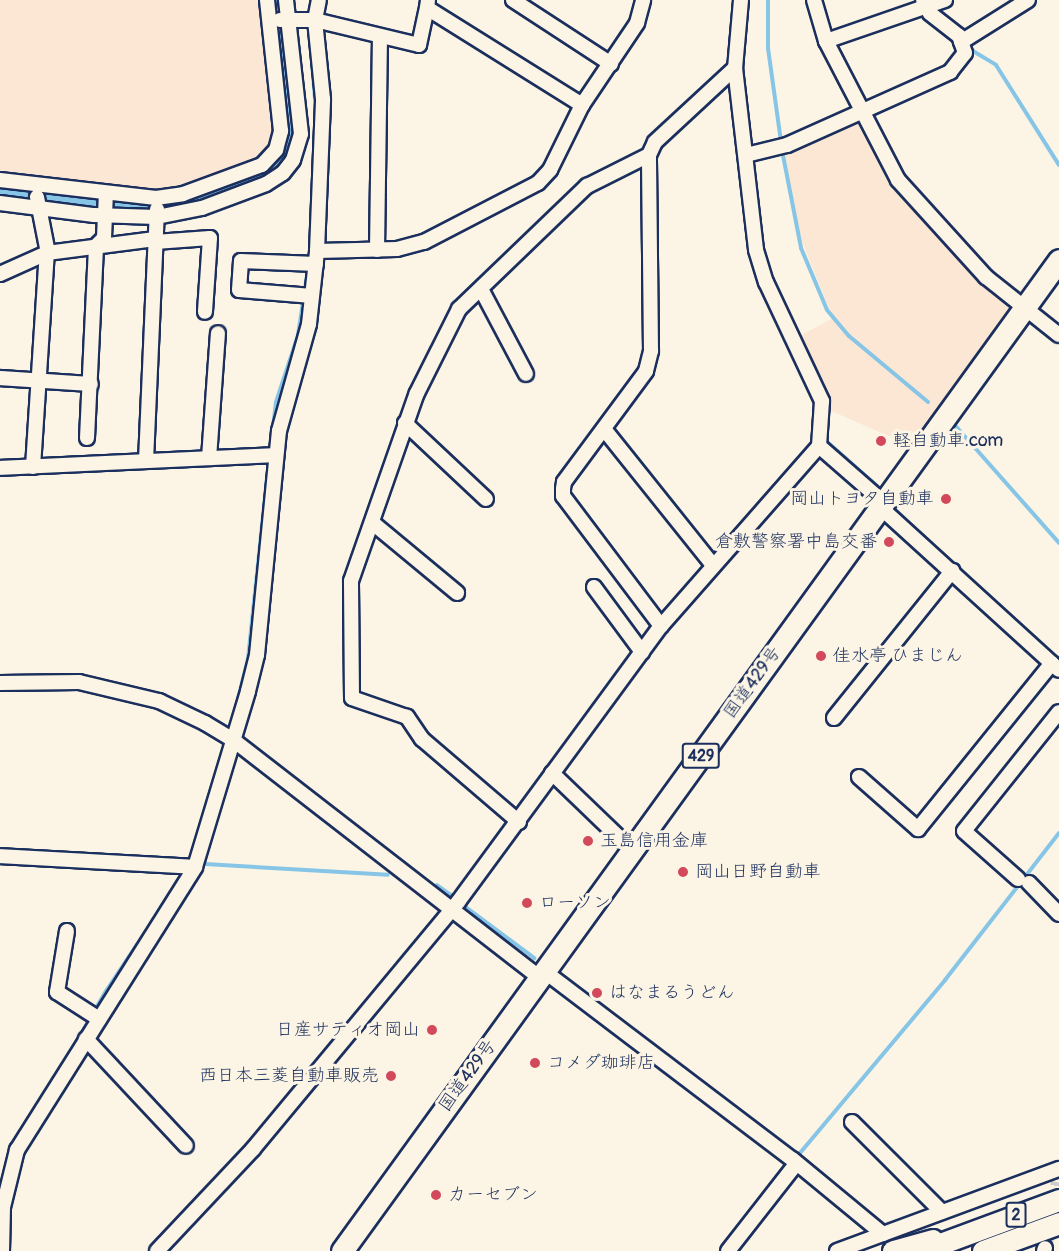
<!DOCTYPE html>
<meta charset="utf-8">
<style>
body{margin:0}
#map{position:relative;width:1059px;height:1251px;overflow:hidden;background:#fcf5e5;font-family:Pangolin,"Klee One",sans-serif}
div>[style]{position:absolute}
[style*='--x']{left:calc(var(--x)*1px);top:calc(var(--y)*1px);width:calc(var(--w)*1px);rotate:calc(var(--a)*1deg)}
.built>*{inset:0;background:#fbe7d3}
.stream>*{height:4px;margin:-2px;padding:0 2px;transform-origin:2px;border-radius:2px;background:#87c5e7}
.river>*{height:21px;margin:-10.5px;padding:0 10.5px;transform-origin:10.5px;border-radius:10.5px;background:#87c5e7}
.minor-tunnel>*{height:14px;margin-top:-7px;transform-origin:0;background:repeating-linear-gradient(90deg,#cfcdca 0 14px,transparent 0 21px)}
.roads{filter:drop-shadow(2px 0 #1b2f5e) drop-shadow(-2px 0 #1b2f5e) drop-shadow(0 2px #1b2f5e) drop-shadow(0 -2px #1b2f5e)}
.minor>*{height:14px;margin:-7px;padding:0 7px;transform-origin:7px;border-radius:7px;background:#fcf5e5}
.highway>*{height:21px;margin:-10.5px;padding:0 10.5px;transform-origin:10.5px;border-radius:10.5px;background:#fcf5e5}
.dots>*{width:16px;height:16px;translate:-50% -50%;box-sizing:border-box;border:3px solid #fcf5e5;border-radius:50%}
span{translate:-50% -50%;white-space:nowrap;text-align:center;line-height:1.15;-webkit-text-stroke:6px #fcf5e5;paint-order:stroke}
.shield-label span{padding:2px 4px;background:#fcf5e5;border:2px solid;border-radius:4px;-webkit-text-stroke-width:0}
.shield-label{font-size:16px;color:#1b2f5e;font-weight:700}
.poi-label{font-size:18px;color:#1b2f5e}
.left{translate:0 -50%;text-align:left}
.right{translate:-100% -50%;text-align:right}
.street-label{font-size:18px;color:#1b2f5e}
</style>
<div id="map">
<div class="built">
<i style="clip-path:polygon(0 0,260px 0,277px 126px,273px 147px,252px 162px,166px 190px,135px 192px,0 175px)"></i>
<i style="clip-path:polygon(859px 119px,888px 177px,1014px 307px,914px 447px,829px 410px,824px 382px,800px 336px,833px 318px,800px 237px,785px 152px)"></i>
</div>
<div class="stream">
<i style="--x:768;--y:0;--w:48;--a:90"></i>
<i style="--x:768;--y:48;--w:95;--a:82.1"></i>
<i style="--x:310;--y:36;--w:77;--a:85.5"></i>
<i style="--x:970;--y:56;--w:6;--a:-59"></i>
<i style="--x:973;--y:51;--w:27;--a:31"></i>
<i style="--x:996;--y:65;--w:118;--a:57.8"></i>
<i style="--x:869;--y:117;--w:47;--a:-25.5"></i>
<i style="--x:782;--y:150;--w:100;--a:79"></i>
<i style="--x:801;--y:248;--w:67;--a:67.2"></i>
<i style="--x:827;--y:310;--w:34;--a:50"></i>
<i style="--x:849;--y:336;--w:103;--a:39.9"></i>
<i style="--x:310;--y:258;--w:18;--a:-87"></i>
<i style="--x:953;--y:423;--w:160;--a:48.5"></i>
<i style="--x:825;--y:440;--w:69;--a:41.5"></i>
<i style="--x:270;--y:453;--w:51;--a:-83.3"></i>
<i style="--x:276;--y:402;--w:71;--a:-71.8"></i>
<i style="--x:298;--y:335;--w:67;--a:-81.4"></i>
<i style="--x:891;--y:506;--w:76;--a:43.4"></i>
<i style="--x:235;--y:711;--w:54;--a:-76"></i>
<i style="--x:248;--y:659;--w:200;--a:-84"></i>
<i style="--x:205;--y:864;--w:183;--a:3.4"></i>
<i style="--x:437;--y:885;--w:19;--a:36"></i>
<i style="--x:463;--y:905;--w:89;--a:36.7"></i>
<i style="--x:60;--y:1070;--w:91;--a:-59.8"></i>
<i style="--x:106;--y:991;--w:108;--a:-56.3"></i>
<i style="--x:795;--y:1159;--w:234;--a:-50"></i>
<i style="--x:945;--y:980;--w:186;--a:-52.2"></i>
<i style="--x:872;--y:1216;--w:18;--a:38"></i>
</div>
<div class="river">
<i style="--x:0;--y:192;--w:114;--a:7.1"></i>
<i style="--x:113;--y:206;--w:63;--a:-0.9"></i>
<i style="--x:176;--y:205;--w:32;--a:-14"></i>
<i style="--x:207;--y:197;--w:75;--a:-22.8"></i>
<i style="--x:276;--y:168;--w:31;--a:-61"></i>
<i style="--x:291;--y:141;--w:23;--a:-90"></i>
<i style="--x:291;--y:118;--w:119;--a:-96.8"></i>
</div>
<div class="minor-tunnel">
<i style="--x:1045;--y:1248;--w:67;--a:-78.9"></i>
</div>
<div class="roads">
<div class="minor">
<i style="--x:428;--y:0;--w:8;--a:97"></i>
<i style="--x:427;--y:8;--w:183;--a:32"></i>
<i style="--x:513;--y:0;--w:117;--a:33.1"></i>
<i style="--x:741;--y:0;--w:68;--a:95"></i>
<i style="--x:735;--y:68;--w:183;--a:83.4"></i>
<i style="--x:756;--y:250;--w:34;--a:73"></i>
<i style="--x:766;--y:282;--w:132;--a:64.8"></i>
<i style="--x:822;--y:401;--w:45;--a:93.8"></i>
<i style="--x:819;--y:446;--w:85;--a:41.2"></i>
<i style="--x:814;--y:0;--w:43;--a:73.7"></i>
<i style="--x:826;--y:41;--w:157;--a:62.6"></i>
<i style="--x:898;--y:180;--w:131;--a:47.8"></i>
<i style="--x:986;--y:277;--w:93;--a:38.5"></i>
<i style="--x:280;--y:20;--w:35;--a:0"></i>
<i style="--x:315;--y:20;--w:107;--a:13.5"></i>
<i style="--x:419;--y:45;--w:38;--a:-78"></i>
<i style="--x:826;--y:41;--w:126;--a:-19"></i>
<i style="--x:961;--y:42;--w:79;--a:-32.1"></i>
<i style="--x:746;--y:155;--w:42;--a:-13.7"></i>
<i style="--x:787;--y:145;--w:179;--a:-24.1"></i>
<i style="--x:950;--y:72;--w:24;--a:-52"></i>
<i style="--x:965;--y:53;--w:18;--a:-109"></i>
<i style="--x:959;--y:36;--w:37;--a:-142"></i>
<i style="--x:930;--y:13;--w:15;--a:-118"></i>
<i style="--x:0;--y:180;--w:157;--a:6.6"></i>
<i style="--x:156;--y:198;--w:27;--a:-8"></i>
<i style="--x:183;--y:194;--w:84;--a:-20.2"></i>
<i style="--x:262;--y:165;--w:21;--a:-47"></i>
<i style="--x:276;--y:150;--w:20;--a:-75"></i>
<i style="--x:281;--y:131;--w:132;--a:-96.1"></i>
<i style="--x:0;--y:203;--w:95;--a:7.3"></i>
<i style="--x:94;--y:215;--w:63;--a:1.8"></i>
<i style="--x:157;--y:217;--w:46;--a:-11.3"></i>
<i style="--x:202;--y:208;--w:68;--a:-20.6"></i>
<i style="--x:266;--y:184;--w:20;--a:-33"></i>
<i style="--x:283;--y:173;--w:16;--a:-52"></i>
<i style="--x:293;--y:160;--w:27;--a:-73"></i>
<i style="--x:301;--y:134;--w:135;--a:-96.4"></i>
<i style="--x:155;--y:242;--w:55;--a:-4.2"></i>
<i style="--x:210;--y:238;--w:74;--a:93.9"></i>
<i style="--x:377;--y:250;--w:213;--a:-89.2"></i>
<i style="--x:317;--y:251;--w:80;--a:-1.4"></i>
<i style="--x:397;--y:249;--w:28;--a:-15"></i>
<i style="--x:424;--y:242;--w:128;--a:-27.4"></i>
<i style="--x:538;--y:183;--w:18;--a:-47"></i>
<i style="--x:550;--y:170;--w:72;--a:-63.8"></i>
<i style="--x:582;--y:105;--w:99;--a:-56.1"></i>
<i style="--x:637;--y:23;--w:24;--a:-75"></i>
<i style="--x:0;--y:274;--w:51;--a:-24.1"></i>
<i style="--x:47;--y:253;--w:109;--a:-7.4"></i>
<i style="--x:481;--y:289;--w:96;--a:62.1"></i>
<i style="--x:312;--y:296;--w:73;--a:-175.3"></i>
<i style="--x:239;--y:290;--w:29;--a:-86"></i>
<i style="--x:241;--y:261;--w:75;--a:2.3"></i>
<i style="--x:0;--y:378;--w:91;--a:3.8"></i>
<i style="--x:405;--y:423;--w:111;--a:43.2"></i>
<i style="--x:604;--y:429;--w:173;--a:51.3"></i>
<i style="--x:87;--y:438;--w:192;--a:-87.3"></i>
<i style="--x:96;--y:246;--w:11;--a:-45"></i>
<i style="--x:104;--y:238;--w:45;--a:-87.5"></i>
<i style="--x:209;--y:458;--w:125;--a:-85.9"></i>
<i style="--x:146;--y:461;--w:252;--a:-87.5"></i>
<i style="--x:33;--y:467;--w:219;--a:-86.3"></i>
<i style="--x:47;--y:248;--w:52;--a:-101.1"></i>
<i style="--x:0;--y:468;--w:276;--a:-2.7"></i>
<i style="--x:880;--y:507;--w:242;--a:42.3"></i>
<i style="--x:374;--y:524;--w:108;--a:39.7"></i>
<i style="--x:594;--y:587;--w:81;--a:53.6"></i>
<i style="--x:661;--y:626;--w:163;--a:-127"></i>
<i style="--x:563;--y:496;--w:7;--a:-90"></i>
<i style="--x:563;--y:489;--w:7;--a:-82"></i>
<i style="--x:564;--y:482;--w:138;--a:-53.5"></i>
<i style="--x:646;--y:371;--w:21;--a:-76"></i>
<i style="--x:651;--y:351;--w:196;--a:-90.6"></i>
<i style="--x:649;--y:155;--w:14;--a:-65"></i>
<i style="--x:655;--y:142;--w:109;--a:-42.8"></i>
<i style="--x:0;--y:683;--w:79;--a:-0.7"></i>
<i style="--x:79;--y:682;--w:82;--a:13.4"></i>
<i style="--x:159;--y:701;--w:51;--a:25.6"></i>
<i style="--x:205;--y:723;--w:31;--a:31"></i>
<i style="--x:232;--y:739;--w:388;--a:37.8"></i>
<i style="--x:834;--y:718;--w:189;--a:-51.2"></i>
<i style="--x:552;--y:773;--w:112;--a:43.9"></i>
<i style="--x:859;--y:777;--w:79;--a:41.4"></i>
<i style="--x:918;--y:829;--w:213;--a:-51.1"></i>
<i style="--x:519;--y:822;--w:128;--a:-139.4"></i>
<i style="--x:422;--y:739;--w:27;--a:-124"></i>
<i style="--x:407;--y:717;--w:58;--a:-160.9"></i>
<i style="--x:352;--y:698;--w:117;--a:-90.5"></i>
<i style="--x:351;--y:581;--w:199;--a:-70.7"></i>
<i style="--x:417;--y:393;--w:94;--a:-63.4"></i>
<i style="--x:459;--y:309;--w:178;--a:-43.9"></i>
<i style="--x:587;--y:186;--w:69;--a:-26.6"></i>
<i style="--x:0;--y:856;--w:195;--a:3.2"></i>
<i style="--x:1018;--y:879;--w:72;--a:-138.4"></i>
<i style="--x:964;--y:831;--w:152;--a:-51.4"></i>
<i style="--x:1029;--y:883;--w:43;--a:45.9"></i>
<i style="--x:67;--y:931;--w:62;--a:99.3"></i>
<i style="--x:57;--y:992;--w:50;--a:32.7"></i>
<i style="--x:544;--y:971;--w:311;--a:37.2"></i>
<i style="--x:792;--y:1159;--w:118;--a:39.5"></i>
<i style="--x:86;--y:1039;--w:146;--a:46.9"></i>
<i style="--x:852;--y:1122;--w:127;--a:45"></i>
<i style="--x:2;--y:1251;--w:44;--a:-88.7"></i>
<i style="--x:3;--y:1207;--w:59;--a:-76.2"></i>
<i style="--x:17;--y:1150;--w:334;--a:-57.8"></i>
<i style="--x:195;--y:867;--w:184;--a:-73.2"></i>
<i style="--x:248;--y:691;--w:37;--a:-76"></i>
<i style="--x:257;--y:655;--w:225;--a:-84.4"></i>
<i style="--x:279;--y:431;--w:111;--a:-74.3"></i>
<i style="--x:309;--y:324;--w:73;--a:-83.7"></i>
<i style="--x:317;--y:251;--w:152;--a:-87.7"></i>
<i style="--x:323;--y:99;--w:79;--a:-95.8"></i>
<i style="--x:315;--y:20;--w:20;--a:-79"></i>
<i style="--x:157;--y:1251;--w:140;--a:-46.7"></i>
<i style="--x:253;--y:1149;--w:321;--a:-50.3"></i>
<i style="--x:458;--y:902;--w:343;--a:-53.7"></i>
<i style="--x:661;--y:626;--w:240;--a:-48.7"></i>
<i style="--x:728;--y:1251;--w:110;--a:-52"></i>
<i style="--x:837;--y:1251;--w:237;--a:-20.3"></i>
<i style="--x:1044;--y:1251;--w:3;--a:-72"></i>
</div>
<div class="highway">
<i style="--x:342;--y:1251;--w:1223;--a:-54.11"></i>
<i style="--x:893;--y:1251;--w:41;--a:-15.4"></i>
<i style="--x:921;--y:1251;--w:147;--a:-20.3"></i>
<i style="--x:983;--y:1251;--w:81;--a:-20.2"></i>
</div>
</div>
<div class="dots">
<i style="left:881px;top:441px;background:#d1495b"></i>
<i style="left:946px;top:499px;background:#d1495b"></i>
<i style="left:889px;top:542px;background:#d1495b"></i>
<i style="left:821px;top:656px;background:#d1495b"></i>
<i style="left:588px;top:841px;background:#d1495b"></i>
<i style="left:683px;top:872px;background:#d1495b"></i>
<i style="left:527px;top:903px;background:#d1495b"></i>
<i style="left:597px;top:993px;background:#d1495b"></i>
<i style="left:432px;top:1030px;background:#d1495b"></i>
<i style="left:535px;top:1063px;background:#d1495b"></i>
<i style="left:391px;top:1076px;background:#d1495b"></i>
<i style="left:436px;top:1195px;background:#d1495b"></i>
</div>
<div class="shield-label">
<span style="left:701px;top:756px">429</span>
<span style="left:1016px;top:1215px">2</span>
</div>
<div class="poi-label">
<span class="left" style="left:893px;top:441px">軽自動車.com</span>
<span class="right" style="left:934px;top:499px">岡山トヨタ自動車</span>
<span class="right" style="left:877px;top:542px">倉敷警察署中島交番</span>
<span class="left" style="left:833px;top:656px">佳水亭 ひまじん</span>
<span class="left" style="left:600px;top:841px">玉島信用金庫</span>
<span class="left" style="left:695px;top:872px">岡山日野自動車</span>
<span class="left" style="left:539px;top:903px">ローソン</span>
<span class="left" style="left:609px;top:993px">はなまるうどん</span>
<span class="right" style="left:420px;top:1030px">日産サティオ岡山</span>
<span class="left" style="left:547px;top:1063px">コメダ珈琲店</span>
<span class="right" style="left:379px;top:1076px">西日本三菱自動車販売</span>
<span class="left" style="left:448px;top:1195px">カーセブン</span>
</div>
<div class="street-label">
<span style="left:753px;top:683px;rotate:-54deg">国道429号</span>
<span style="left:468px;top:1076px;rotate:-54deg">国道429号</span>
</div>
</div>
